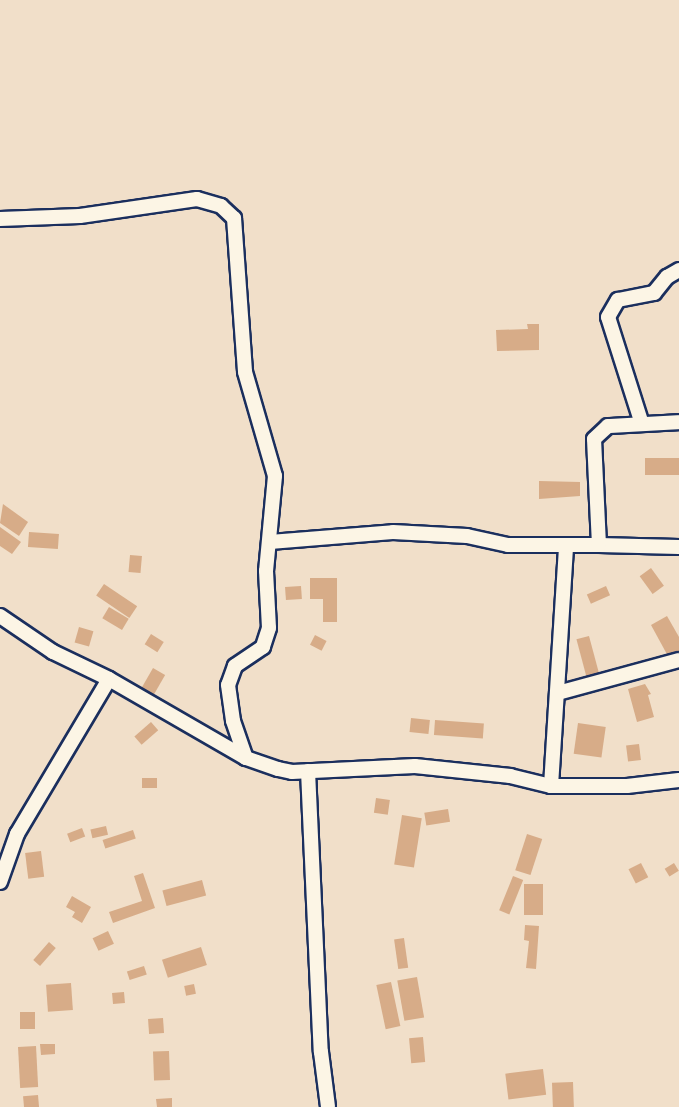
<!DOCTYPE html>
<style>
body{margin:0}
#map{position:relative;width:679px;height:1107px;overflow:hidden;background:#f1dfc9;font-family:"Patrick Hand",sans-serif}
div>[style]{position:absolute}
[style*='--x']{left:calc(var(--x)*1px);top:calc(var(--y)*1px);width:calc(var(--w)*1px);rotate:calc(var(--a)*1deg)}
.building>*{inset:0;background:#d7ac88;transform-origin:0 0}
.roads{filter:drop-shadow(2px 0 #1b2f5e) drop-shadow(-2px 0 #1b2f5e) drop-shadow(0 2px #1b2f5e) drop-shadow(0 -2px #1b2f5e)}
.street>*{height:14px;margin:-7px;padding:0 7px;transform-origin:7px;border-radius:7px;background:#fcf5e5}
span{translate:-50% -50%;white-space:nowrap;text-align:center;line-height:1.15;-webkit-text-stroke:4.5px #fcf5e5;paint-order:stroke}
</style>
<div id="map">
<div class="building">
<i style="clip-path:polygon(527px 324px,539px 324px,539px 350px,497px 351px,496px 330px,528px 329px)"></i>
<i style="left:679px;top:458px;width:17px;height:34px;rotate:90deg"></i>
<i style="clip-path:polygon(539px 481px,580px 482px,580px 496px,539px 499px)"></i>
<i style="clip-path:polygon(3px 504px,28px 522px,19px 536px,0 523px)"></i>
<i style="clip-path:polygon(0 527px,21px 542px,12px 554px,0 546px)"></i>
<i style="left:29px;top:532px;width:30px;height:15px;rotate:4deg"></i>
<i style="left:130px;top:555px;width:12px;height:17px;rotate:5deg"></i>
<i style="left:651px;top:568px;width:22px;height:14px;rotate:54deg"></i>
<i style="clip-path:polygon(310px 578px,337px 578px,337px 622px,323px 622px,323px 599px,310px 599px)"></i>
<i style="left:104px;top:584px;width:40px;height:14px;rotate:34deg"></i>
<i style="left:301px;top:586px;width:13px;height:16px;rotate:86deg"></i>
<i style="left:606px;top:586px;width:10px;height:21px;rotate:66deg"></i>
<i style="left:109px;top:607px;width:23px;height:13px;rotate:31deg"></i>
<i style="clip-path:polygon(667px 616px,679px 637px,679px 653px,669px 658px,651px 625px)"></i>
<i style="left:79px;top:627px;width:15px;height:16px;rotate:16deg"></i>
<i style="left:151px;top:634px;width:15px;height:12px;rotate:32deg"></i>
<i style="left:315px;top:635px;width:13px;height:11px;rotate:27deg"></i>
<i style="left:589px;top:636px;width:42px;height:13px;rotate:75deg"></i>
<i style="left:153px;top:668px;width:14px;height:23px;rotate:30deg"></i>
<i style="clip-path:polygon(645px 684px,651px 694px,648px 695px,654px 717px,637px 722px,628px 689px)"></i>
<i style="left:411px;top:718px;width:19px;height:14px;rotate:6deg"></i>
<i style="left:435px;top:720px;width:49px;height:15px;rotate:4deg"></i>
<i style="left:151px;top:722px;width:11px;height:22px;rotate:49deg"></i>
<i style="left:578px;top:723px;width:28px;height:31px;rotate:8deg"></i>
<i style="left:639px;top:744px;width:16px;height:13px;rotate:83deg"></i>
<i style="left:142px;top:778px;width:15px;height:10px"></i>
<i style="left:376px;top:798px;width:14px;height:15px;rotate:8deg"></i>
<i style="left:448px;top:809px;width:13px;height:24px;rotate:81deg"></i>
<i style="left:402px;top:815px;width:20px;height:50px;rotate:9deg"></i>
<i style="left:106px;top:826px;width:9px;height:16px;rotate:77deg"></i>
<i style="left:82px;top:828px;width:9px;height:16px;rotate:69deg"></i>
<i style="left:133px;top:830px;width:9px;height:32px;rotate:72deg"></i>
<i style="left:527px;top:834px;width:16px;height:38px;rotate:18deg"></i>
<i style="left:41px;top:851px;width:26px;height:16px;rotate:83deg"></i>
<i style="left:641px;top:863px;width:16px;height:14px;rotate:63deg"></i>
<i style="left:674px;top:863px;width:9px;height:11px;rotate:58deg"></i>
<i style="clip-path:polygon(143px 873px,155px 908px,113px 923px,109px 912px,142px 901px,134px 876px)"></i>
<i style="left:513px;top:876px;width:11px;height:37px;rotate:22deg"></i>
<i style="left:202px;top:880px;width:16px;height:41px;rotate:75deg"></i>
<i style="left:524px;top:884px;width:19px;height:31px"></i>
<i style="clip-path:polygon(72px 896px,91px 907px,82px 923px,72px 917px,75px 912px,66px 907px)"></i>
<i style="clip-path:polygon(525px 925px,539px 926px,536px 969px,526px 968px,529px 941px,524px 940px)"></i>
<i style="left:108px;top:931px;width:14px;height:17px;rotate:65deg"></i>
<i style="left:404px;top:938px;width:30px;height:10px;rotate:82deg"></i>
<i style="left:49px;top:942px;width:9px;height:24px;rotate:41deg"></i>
<i style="left:201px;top:947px;width:19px;height:41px;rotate:72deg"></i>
<i style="left:144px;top:966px;width:9px;height:18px;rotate:72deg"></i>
<i style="left:417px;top:977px;width:41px;height:20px;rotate:80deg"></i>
<i style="left:391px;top:982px;width:45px;height:15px;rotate:78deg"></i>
<i style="left:71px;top:983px;width:27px;height:25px;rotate:86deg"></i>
<i style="left:194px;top:984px;width:10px;height:10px;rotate:79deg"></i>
<i style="left:124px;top:992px;width:11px;height:12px;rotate:85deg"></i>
<i style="left:35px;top:1012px;width:17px;height:15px;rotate:90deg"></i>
<i style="left:163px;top:1018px;width:15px;height:15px;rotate:86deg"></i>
<i style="left:423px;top:1037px;width:25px;height:14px;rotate:85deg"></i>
<i style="clip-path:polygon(40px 1044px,55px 1044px,55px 1054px,41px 1055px)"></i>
<i style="left:36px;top:1046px;width:41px;height:18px;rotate:87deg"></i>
<i style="left:169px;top:1051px;width:29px;height:16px;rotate:88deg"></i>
<i style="left:543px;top:1069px;width:26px;height:38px;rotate:83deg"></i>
<i style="left:573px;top:1082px;width:25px;height:21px;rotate:88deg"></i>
<i style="left:38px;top:1095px;width:12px;height:15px;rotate:85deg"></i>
<i style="clip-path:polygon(172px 1098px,172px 1107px,157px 1107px,156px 1099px)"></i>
</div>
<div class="roads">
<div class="street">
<i style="--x:0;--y:219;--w:80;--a:-2.1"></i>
<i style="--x:80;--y:216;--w:118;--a:-8.3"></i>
<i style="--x:197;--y:199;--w:25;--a:16"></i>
<i style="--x:221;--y:206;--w:18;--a:43"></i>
<i style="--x:234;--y:218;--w:154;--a:85.9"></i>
<i style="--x:245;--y:372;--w:108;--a:73.9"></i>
<i style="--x:275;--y:476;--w:95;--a:95.4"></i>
<i style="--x:266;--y:571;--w:57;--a:87"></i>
<i style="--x:269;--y:628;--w:20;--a:108"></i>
<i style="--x:263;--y:647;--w:34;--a:146"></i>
<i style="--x:235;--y:666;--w:20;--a:110"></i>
<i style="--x:228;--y:685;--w:36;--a:82"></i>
<i style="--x:233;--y:721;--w:39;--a:71"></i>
<i style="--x:641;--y:421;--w:109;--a:-107.6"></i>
<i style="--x:608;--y:317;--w:20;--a:-60"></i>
<i style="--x:618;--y:300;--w:37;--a:-11"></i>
<i style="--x:654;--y:293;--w:21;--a:-51"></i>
<i style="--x:667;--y:277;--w:14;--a:-30"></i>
<i style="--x:270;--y:542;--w:123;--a:-4.6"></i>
<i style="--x:393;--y:532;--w:74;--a:3.1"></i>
<i style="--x:467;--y:536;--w:42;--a:12.4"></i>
<i style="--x:508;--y:545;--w:58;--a:0"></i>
<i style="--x:599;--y:545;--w:80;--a:1.4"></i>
<i style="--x:0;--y:616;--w:64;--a:34.2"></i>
<i style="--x:53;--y:652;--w:62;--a:25.7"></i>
<i style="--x:109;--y:679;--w:158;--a:30"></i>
<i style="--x:246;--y:758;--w:34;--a:19"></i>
<i style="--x:278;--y:769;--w:14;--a:12"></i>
<i style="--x:292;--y:772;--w:123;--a:-2.8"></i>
<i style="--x:415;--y:766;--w:96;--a:6"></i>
<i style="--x:510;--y:776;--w:42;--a:13.7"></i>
<i style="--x:551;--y:786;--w:76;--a:0"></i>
<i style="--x:627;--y:786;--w:52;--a:-6.6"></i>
<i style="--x:558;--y:693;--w:125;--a:-15.3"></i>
<i style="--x:308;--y:771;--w:281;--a:87.4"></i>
<i style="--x:321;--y:1052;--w:55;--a:82.7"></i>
<i style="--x:551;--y:786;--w:241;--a:-86.4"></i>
<i style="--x:566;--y:545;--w:33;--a:0"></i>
<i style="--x:599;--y:545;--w:106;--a:-92.7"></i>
<i style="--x:594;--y:439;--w:19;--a:-43"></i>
<i style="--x:608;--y:426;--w:71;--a:-3.2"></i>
<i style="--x:0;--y:882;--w:51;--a:-70.5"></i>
<i style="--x:17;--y:834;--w:180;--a:-59.3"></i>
</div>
</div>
</div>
